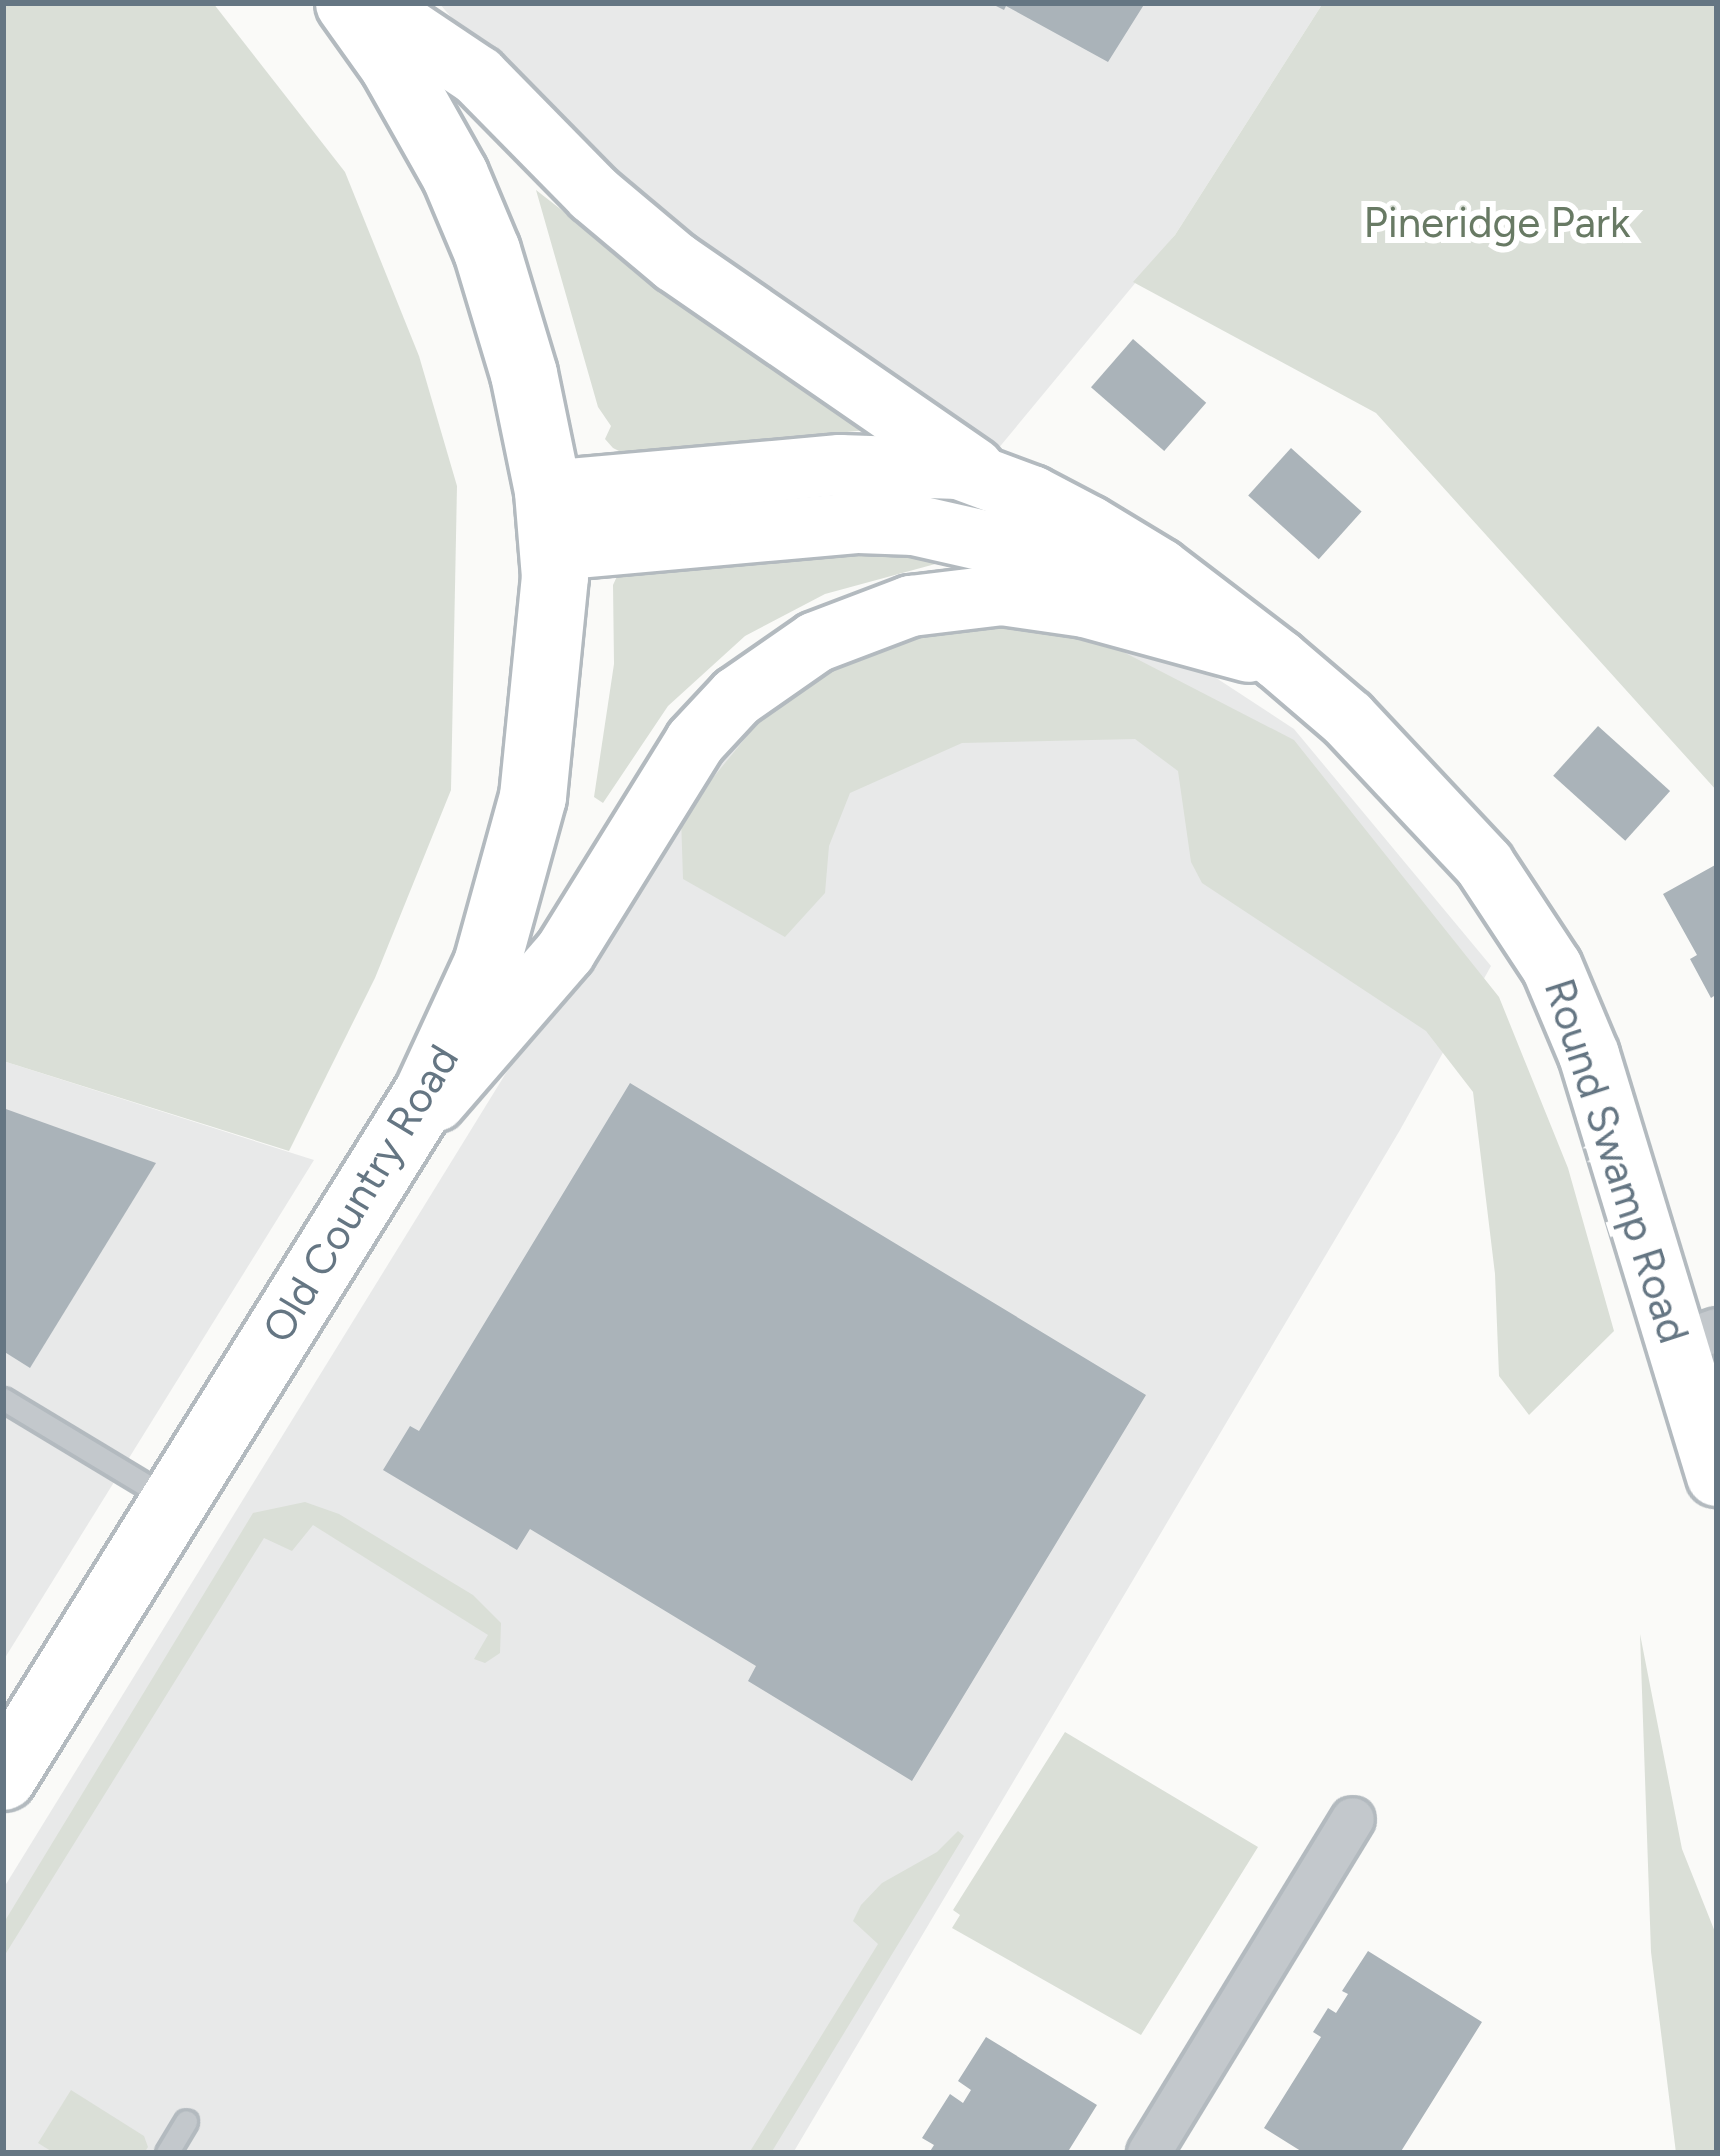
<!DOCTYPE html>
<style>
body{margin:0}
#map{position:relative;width:1720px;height:2156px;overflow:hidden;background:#fafaf8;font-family:Figtree,sans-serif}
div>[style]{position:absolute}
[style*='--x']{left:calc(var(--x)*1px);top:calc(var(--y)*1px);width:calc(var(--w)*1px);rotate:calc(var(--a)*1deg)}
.built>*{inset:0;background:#e8e9e9}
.green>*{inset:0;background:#dadfd7}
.building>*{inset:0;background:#aab3b9;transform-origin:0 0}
.roads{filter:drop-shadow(3px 0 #b3babf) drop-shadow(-3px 0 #b3babf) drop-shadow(0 3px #b3babf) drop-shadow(0 -3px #b3babf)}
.lane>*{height:21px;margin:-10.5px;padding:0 10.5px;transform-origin:10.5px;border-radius:10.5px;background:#c3c8cc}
.street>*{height:42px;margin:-21px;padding:0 21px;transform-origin:21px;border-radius:21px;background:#c3c8cc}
.secondary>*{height:60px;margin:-30px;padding:0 30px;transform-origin:30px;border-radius:30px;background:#fff}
.primary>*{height:66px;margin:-33px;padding:0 33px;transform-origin:33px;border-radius:33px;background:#fff}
span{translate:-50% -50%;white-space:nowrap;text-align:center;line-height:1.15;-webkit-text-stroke:12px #fff;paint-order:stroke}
.park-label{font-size:42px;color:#687a64}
.street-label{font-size:42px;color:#657683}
.frame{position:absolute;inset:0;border:6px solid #657683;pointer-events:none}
</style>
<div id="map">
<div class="built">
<i style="clip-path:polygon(439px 3px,1323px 3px,1175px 235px,997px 450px,669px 232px,521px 99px)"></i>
<i style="clip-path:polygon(1146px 632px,1294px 729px,1491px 966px,1400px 1130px,793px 2153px,3px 2153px,3px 1889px,707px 747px,811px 661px)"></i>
<i style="clip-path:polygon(3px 1061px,314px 1160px,3px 1661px)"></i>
</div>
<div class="green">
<i style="clip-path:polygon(3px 3px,213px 3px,345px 172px,419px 356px,457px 486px,451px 790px,375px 978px,289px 1151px,3px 1061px)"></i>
<i style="clip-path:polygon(1323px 3px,1717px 3px,1717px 791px,1376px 413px,1133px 282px,1175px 235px)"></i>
<i style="clip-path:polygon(536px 190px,695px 314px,867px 430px,625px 454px,613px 448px,605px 439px,611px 426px,598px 407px)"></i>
<i style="clip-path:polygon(878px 547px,944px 557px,939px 563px,825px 594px,745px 636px,668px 706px,603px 803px,594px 797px,614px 664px,613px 585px,619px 572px)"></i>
<i style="clip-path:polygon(1046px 612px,1294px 740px,1499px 997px,1568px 1168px,1614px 1331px,1529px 1415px,1499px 1376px,1495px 1274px,1473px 1092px,1426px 1031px,1202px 883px,1191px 862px,1178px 771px,1135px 739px,962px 743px,850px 793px,829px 846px,825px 893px,785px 937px,683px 879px,681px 817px,765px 714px,905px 624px)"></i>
<i style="clip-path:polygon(305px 1502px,339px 1514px,473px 1595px,501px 1623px,500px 1653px,485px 1663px,474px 1659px,488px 1635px,313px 1525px,292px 1551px,264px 1538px,3px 1958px,3px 1924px,253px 1513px)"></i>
<i style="clip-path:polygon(1640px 1634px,1682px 1849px,1717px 1937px,1717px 2153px,1676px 2153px,1651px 1952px)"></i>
<i style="clip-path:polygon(1065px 1732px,1258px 1847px,1141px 2035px,952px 1928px,960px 1915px,953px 1910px)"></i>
<i style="clip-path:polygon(958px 1831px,964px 1836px,771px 2153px,749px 2153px,878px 1944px,853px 1921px,861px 1905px,882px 1883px,937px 1852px)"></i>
<i style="clip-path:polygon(71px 2090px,144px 2136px,148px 2147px,144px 2153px,54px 2153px,38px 2143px)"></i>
</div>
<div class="building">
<i style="clip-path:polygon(990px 3px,1145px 3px,1108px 62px,1006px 6px,1004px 10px)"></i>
<i style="left:1133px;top:339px;width:97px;height:64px;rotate:41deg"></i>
<i style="left:1291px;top:448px;width:95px;height:64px;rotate:42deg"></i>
<i style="left:1598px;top:726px;width:97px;height:67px;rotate:42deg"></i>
<i style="clip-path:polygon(1717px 864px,1717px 994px,1711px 998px,1690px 959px,1697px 955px,1663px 894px)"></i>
<i style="clip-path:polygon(630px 1083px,1146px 1395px,912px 1781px,748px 1681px,756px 1666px,530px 1529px,517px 1550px,383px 1470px,410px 1426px,419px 1431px)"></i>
<i style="clip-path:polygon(3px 1108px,156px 1163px,30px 1368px,3px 1351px)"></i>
<i style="clip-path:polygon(1368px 1951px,1482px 2022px,1400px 2153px,1304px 2153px,1264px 2128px,1321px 2037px,1313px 2032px,1328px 2008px,1336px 2013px,1348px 1994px,1342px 1991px)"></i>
<i style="clip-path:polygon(986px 2037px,1097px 2105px,1069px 2150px,929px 2153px,934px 2145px,922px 2138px,950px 2094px,963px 2103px,971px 2090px,958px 2081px)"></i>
</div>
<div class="roads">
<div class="lane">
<i style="--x:3;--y:1399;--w:192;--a:31.1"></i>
<i style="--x:167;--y:2153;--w:37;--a:-59"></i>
</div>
<div class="street">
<i style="--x:1677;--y:1344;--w:42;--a:-19.3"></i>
<i style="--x:1149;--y:2153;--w:391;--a:-58.6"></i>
</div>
<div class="secondary">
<i style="--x:369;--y:3;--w:131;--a:33.8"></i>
<i style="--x:478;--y:76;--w:165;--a:45.5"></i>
<i style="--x:594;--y:194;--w:106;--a:40"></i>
<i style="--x:675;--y:262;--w:363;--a:34.6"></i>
<i style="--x:548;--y:491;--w:293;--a:-5.1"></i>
<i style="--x:840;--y:465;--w:119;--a:1.9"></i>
<i style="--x:959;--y:469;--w:78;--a:20.3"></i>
<i style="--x:1032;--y:496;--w:64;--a:27.8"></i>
<i style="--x:1089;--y:526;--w:83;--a:31.2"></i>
<i style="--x:1160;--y:569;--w:150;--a:37.4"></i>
<i style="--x:1279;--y:660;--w:91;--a:40.5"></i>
<i style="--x:1348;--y:719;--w:199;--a:46.8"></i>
<i style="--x:1484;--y:864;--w:123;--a:56.6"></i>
<i style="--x:1552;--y:967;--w:95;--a:67.2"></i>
<i style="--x:1589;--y:1055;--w:440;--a:73.1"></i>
<i style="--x:554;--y:550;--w:306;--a:-5.1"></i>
<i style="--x:859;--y:523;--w:55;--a:2.1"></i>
<i style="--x:914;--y:525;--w:122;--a:12.8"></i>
<i style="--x:1033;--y:552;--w:95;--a:21.7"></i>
<i style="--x:436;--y:1101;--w:197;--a:-49.1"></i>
<i style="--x:565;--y:952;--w:247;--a:-58.2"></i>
<i style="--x:695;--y:742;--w:62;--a:-47"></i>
<i style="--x:737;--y:697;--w:96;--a:-34.8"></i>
<i style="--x:816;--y:642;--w:102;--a:-20.8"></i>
<i style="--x:911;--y:606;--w:92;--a:-6.9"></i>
<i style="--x:1002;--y:595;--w:84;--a:8.2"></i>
<i style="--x:1085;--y:607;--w:170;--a:15.3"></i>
</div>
<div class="primary">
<i style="--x:3;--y:1777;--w:804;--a:-58.17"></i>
<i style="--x:427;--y:1094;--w:143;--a:-65.2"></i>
<i style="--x:487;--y:964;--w:173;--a:-74.6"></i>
<i style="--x:533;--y:797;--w:221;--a:-84.3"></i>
<i style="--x:555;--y:577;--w:86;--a:-94.7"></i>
<i style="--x:548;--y:491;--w:119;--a:-101.6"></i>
<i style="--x:524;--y:374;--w:128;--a:-106.7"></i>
<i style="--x:487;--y:251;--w:82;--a:-112.8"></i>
<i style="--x:455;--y:175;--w:126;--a:-119.4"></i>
<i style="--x:393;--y:65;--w:76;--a:-125.4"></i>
</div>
</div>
<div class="park-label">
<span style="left:1497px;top:223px">Pineridge Park</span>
</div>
<div class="street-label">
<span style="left:1616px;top:1161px;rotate:72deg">Round Swamp Road</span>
<span style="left:361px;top:1194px;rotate:-59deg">Old Country Road</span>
</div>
<div class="frame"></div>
</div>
